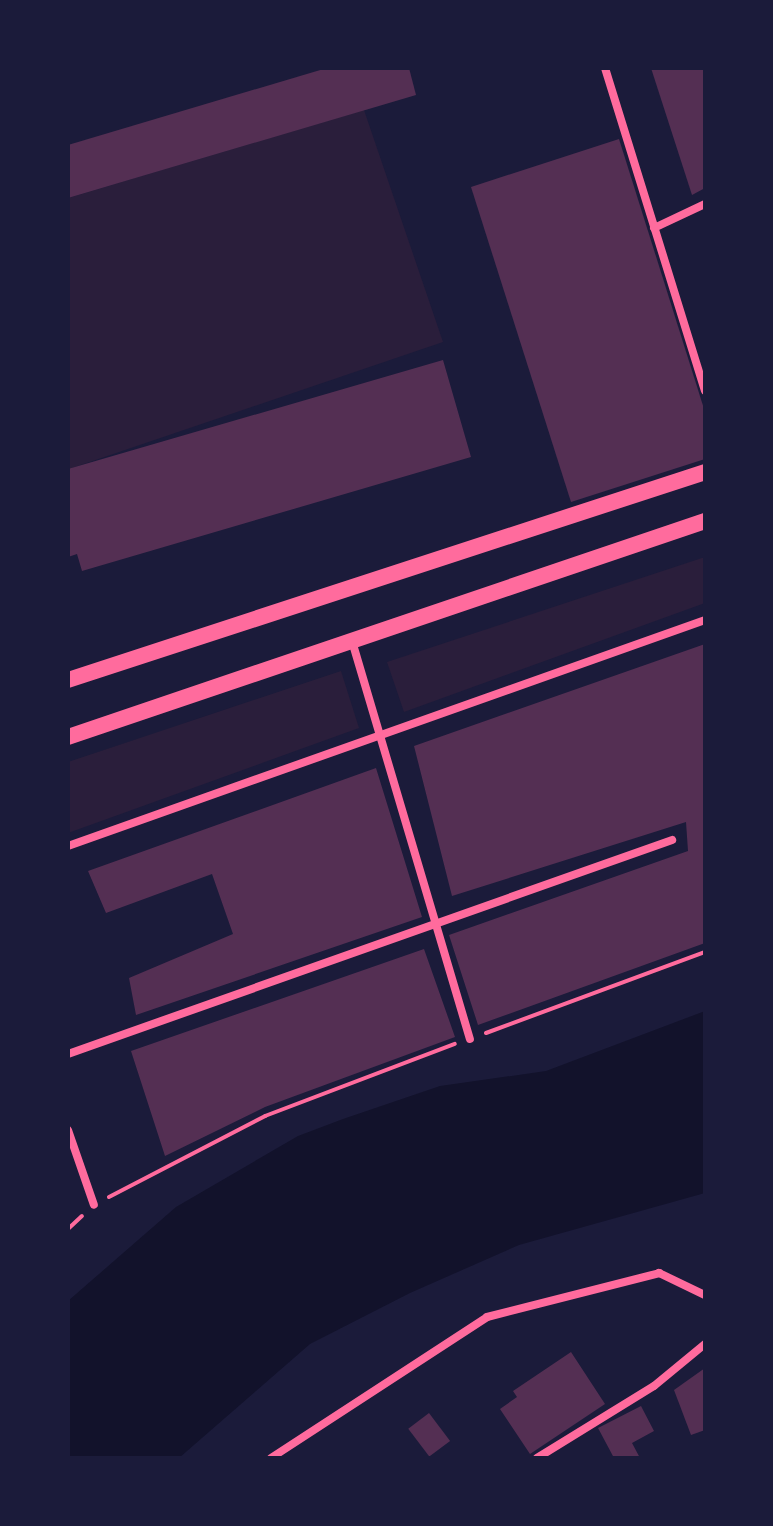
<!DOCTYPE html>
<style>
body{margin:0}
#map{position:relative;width:773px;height:1526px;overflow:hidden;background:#1b1b3a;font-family:"PT Sans Narrow",sans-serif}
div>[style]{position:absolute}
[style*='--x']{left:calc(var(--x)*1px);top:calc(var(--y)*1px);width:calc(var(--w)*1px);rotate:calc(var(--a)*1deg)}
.green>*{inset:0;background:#2a1e3b}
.water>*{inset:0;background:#12122b}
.building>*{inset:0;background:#542f53;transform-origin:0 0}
.path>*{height:4px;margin:-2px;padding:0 2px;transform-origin:2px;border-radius:2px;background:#ff6b9d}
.minor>*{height:8px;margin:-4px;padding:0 4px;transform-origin:4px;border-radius:4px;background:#ff6b9d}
.primary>*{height:16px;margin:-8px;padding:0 8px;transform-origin:8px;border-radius:8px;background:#ff6b9d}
span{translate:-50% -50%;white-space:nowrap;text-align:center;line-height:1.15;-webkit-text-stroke:8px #1b1b3a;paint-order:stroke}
.frame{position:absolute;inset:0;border:70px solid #1b1b3a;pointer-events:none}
</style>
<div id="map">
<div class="green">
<i style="clip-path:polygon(364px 110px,443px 342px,69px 469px,68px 198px)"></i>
<i style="clip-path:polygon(705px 557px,705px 603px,404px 712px,387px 662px)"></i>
<i style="clip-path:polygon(341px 671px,359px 728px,68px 833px,68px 762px)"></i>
</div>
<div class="water">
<i style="clip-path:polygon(705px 1011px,705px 1193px,519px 1245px,410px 1293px,310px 1344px,179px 1458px,68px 1458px,68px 1301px,176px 1207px,298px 1136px,343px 1119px,440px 1086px,546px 1071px)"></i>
</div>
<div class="building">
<i style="clip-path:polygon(327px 68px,409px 68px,416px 95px,68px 198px,68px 145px)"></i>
<i style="clip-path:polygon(651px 68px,705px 68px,705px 188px,692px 195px)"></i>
<i style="clip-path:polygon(619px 139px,705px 412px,705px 459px,571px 502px,471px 187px)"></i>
<i style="clip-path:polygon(443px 360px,471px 457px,82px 571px,77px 554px,68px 557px,68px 469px)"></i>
<i style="clip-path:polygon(705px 644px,705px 943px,478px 1025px,449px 935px,688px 851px,686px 822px,452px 896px,414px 746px)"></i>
<i style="clip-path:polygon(376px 768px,422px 917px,136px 1015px,129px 978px,233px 934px,212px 874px,106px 913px,88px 871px)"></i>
<i style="clip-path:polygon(424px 949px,455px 1037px,265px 1107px,165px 1156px,131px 1051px)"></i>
<i style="clip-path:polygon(571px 1352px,605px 1404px,530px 1454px,500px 1409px,517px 1397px,513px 1391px)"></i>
<i style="clip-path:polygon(705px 1368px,705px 1430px,691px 1435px,674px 1390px)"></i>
<i style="clip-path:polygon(641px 1406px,654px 1431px,632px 1443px,640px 1458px,614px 1458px,598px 1428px)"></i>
<i style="left:429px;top:1413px;width:35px;height:26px;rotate:53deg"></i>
</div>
<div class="path">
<i style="--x:486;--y:1033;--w:233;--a:-20.3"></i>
<i style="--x:109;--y:1197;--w:176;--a:-27.4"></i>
<i style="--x:265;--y:1116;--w:203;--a:-20.8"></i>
<i style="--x:68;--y:1229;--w:19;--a:-43"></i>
</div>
<div class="minor">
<i style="--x:605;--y:68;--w:338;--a:72.8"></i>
<i style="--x:654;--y:228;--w:56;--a:-25.2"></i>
<i style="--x:352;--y:641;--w:415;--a:73.5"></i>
<i style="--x:68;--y:846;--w:676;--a:-19.53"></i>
<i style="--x:68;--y:1054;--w:641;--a:-19.51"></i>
<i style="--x:68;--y:1130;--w:79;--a:70.9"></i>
<i style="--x:271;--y:1458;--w:258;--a:-33.1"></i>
<i style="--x:487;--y:1317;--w:178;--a:-14.3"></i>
<i style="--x:659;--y:1273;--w:51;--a:25.6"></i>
<i style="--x:537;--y:1458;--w:137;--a:-31.6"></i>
<i style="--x:654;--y:1386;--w:66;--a:-39.5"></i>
</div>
<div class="primary">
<i style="--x:68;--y:680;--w:670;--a:-18.08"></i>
<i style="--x:68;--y:737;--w:673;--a:-18.73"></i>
</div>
<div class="frame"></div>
</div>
